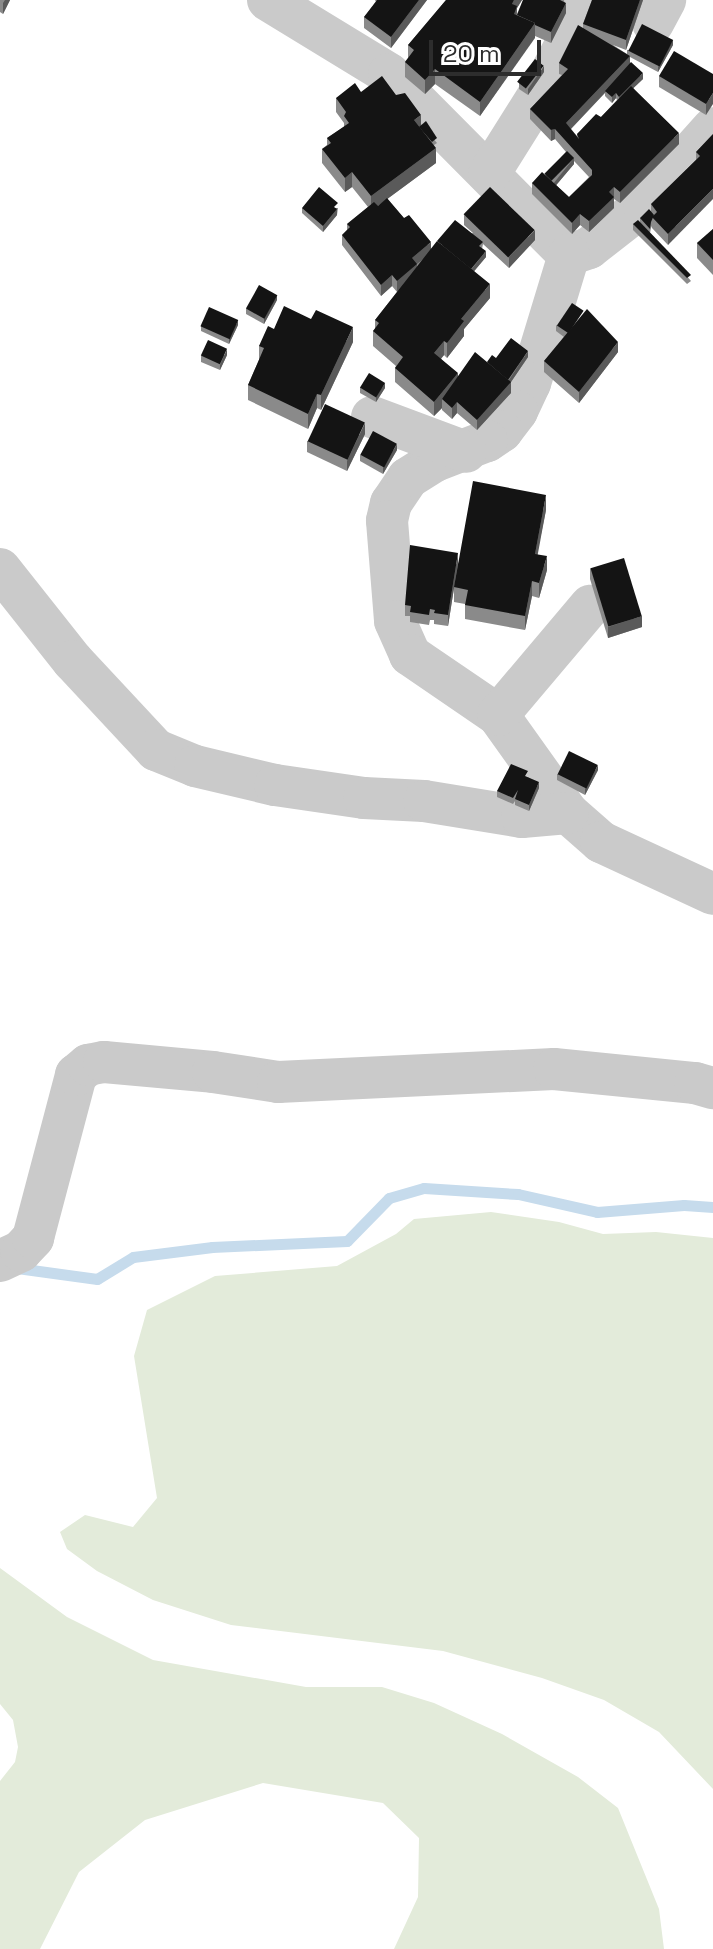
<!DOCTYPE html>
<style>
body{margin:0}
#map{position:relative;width:713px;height:1949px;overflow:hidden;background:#fff;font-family:"Space Grotesk",sans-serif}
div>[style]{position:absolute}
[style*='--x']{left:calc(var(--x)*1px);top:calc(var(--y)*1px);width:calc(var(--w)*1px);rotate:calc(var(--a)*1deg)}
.green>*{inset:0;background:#e3ebda}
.stream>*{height:11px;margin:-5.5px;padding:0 5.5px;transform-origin:5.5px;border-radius:5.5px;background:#c6dbec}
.minor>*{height:42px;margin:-21px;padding:0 21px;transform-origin:21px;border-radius:21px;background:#cacaca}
.wall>*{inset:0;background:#8a8a8a}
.shaded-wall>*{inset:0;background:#5a5a5a}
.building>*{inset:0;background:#141414;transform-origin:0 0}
span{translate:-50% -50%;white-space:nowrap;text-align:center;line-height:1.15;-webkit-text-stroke:8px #fff;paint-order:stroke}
.scale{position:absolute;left:429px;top:40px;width:112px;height:36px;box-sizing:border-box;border:4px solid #2d2d2d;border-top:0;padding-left:10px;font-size:24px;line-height:28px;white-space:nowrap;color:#2d2d2d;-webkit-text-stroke:6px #fff;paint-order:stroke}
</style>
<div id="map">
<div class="green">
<i style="clip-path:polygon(491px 1212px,559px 1222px,603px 1234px,656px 1232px,713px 1238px,713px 1789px,659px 1732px,604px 1700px,542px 1678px,443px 1651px,231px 1625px,153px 1600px,97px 1571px,67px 1549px,60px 1532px,85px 1515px,133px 1527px,157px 1498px,134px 1356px,147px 1310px,215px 1276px,337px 1266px,396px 1234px,414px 1219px)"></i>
<i style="clip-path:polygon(0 1568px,67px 1617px,153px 1660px,306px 1687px,382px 1687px,434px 1703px,502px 1734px,578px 1777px,618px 1808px,659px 1909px,664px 1949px,394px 1949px,418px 1897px,419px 1838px,383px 1803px,263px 1783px,145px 1820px,79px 1872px,40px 1949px,0 1949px,0 1781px,15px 1762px,18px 1747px,13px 1720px,0 1704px)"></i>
</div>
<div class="stream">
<i style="--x:17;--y:1268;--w:81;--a:7.8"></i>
<i style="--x:97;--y:1279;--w:42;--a:-31.4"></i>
<i style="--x:133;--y:1257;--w:80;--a:-7.2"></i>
<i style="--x:212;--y:1247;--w:135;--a:-2.5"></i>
<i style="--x:347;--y:1241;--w:60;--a:-45.7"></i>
<i style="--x:389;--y:1198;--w:36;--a:-16"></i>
<i style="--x:424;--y:1188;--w:94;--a:3.7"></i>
<i style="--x:518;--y:1194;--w:81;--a:12.8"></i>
<i style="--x:597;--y:1212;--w:87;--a:-4.6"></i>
<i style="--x:684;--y:1205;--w:29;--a:4"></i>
</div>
<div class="minor">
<i style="--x:268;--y:0;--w:142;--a:31.4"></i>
<i style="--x:389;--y:74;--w:255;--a:45.2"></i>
<i style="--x:569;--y:255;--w:21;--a:-19"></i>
<i style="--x:589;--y:248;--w:70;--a:-38"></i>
<i style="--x:644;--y:205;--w:103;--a:-48.1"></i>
<i style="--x:653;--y:23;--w:26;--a:-62"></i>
<i style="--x:489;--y:174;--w:102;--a:-57.9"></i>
<i style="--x:543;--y:88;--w:47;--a:-62.4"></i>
<i style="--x:565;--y:46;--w:49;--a:-70.8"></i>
<i style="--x:569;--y:255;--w:134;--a:106.9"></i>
<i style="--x:530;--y:383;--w:31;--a:115"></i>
<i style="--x:517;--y:411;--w:25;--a:127"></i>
<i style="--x:502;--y:431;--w:18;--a:146"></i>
<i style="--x:487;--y:441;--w:56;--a:159"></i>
<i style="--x:435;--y:461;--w:32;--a:148"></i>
<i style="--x:408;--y:478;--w:30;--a:124"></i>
<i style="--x:391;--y:503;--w:18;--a:103"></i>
<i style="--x:387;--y:521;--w:100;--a:85.4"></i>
<i style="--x:395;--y:621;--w:37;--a:66"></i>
<i style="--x:410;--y:655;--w:107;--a:34.3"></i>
<i style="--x:498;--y:715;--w:120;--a:54.5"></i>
<i style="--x:568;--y:813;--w:44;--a:41.3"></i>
<i style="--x:601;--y:842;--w:123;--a:24.9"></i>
<i style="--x:372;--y:417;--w:100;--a:20.4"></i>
<i style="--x:0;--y:569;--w:117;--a:51.6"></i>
<i style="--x:73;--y:661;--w:122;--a:47"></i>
<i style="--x:156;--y:750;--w:42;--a:22.3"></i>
<i style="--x:195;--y:766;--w:82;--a:13.4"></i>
<i style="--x:275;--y:785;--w:90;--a:8.3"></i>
<i style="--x:364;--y:798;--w:60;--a:2.9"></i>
<i style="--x:424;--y:801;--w:99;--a:9.3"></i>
<i style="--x:522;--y:817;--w:46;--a:-5"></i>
<i style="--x:498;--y:715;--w:143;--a:-49.8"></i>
<i style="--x:0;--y:1261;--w:23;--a:-25"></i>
<i style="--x:21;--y:1251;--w:18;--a:-47"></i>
<i style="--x:33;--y:1238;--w:169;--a:-75.2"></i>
<i style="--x:76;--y:1075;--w:16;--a:-40"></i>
<i style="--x:88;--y:1065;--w:16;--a:-11"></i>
<i style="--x:104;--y:1062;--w:109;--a:5.2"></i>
<i style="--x:213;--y:1072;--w:66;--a:8.7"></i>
<i style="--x:278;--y:1082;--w:276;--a:-2.7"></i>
<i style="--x:554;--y:1069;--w:142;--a:5.7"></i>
<i style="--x:695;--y:1083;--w:19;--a:16"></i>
</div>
<div class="wall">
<i style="clip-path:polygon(0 0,10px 0,3px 14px,0 12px)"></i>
<i style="clip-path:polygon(375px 0,427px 0,391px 48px,364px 28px,364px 17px,376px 2px)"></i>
<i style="clip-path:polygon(446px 0,522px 0,517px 8px,517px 14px,523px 0,564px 0,566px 13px,551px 43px,535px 36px,480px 116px,435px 84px,425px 94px,405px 77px,405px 62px,408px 58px,408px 45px)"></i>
<i style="clip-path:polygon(evenodd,592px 0,643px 0,626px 50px,613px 45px,627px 54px,627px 50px,673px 45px,658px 72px,630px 57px,630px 63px,643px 79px,633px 88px,679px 144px,620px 203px,614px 199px,614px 208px,589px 232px,580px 225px,572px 234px,532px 194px,532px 183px,546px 175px,566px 152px,555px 139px,551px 141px,530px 119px,530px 109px,562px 75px,559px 74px,559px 63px,583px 28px,583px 24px,592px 0,605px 93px,605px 96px,612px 103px,616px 98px,617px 100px,601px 117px,577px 134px,577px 136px,571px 129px,605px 93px,592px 0,574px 161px,589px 177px,569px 197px,556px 185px,574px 164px,574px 161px)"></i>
<i style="clip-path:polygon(544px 72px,528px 95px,519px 89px,519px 83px)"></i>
<i style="clip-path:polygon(713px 74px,706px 115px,659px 87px,659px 76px)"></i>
<i style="clip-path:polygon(361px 92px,396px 95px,437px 143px,434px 145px,436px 163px,387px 199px,431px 249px,473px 233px,464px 225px,464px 215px,535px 240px,509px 268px,483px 244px,482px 249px,486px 257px,474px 271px,490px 298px,464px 329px,464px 336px,447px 358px,444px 355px,441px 359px,458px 376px,496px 358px,528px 357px,511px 382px,511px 393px,477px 430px,457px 413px,452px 419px,442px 410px,442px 408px,434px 416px,395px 382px,395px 368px,396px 366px,373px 346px,373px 331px,375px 329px,375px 320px,397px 292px,392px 286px,381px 296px,342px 245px,342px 235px,347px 230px,347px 224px,368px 207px,352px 187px,345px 192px,322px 163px,322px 149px,327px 145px,327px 138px,344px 127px,344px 123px,336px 112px,336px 98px)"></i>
<i style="clip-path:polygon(713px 134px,668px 245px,652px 228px,652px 226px,651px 228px,650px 233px,691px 281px,687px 284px,633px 230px,633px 224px,640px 222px,640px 218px,651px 211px,651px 204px,696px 160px,696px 152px)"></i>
<i style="clip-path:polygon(302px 208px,338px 208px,337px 215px,323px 232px,302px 213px)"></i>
<i style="clip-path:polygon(713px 229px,713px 275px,697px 258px,697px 243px)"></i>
<i style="clip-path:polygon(277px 300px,264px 324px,246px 314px,246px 309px)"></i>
<i style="clip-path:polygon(238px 325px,229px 344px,201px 331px,201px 326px)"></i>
<i style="clip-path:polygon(556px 325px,618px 352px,579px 403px,544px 372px,544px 361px,564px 337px,556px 331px)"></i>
<i style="clip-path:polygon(274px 329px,353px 342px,321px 410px,317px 408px,308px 429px,248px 400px,248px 385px,259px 360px,259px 346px)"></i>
<i style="clip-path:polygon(227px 355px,220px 370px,201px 362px,201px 356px)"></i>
<i style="clip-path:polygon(360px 387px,385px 388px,376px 402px,360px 393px)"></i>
<i style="clip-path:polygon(365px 434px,347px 471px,307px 452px,307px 441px)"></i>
<i style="clip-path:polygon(397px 450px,383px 474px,360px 461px,360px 455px)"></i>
<i style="clip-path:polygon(546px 510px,537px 554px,547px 570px,539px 598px,532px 596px,525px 630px,465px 619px,465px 604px,454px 602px,454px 588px,448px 626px,434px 624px,434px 620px,430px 620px,429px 625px,410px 622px,410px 616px,405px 616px,405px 605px,458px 563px)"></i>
<i style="clip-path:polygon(590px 568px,642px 627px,608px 638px,590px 579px)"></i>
<i style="clip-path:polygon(598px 770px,585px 795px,557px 780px,557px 774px)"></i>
<i style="clip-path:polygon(528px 777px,539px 788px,529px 811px,515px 805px,515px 801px,513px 804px,497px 797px,497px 791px)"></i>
</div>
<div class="shaded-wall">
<i style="clip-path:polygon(5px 0,10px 0,3px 14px,3px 3px)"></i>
<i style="clip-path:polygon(419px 0,427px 0,391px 48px,391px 37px)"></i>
<i style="clip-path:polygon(514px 0,522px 0,517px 8px,516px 23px,512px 4px)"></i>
<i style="clip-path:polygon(640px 0,643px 0,626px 50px,626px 40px)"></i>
<i style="clip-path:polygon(566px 3px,566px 13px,551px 43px,551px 32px)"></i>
<i style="clip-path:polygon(535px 23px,535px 38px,480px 116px,480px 102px)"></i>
<i style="clip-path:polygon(673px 40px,673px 45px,658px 72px,658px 67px)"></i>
<i style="clip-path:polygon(630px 56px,630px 66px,566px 134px,566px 123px)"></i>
<i style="clip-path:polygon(544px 66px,544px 72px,528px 95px,528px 89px)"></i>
<i style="clip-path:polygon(435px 69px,435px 84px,425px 94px,425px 80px)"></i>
<i style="clip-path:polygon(643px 73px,643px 79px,619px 102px,619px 97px)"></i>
<i style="clip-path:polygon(616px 93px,616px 98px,612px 103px,612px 97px)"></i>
<i style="clip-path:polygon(713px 93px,713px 104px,706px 115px,706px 104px)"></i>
<i style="clip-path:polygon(421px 115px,421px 129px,414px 120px)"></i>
<i style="clip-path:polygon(555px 129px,555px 139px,551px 141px,551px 130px)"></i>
<i style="clip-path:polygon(679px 133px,679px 144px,620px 203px,620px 192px)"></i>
<i style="clip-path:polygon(436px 148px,436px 163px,371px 211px,371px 196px)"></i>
<i style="clip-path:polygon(574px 158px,574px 164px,553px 189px,553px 184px)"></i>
<i style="clip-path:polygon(352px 172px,352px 187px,345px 192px,345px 178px)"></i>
<i style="clip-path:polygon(614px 187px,614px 208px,589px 232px,589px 221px,609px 192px)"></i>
<i style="clip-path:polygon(713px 189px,713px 199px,668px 245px,668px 234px)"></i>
<i style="clip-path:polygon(337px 209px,337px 215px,323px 232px,323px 226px)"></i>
<i style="clip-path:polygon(580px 214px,580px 225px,572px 234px,572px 223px)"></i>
<i style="clip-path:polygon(535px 230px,535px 240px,509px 268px,509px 257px)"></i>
<i style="clip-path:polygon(431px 242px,431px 253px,417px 264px,417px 275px,397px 292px,397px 281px,412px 258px)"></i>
<i style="clip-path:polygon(486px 251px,486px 257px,471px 275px,471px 270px)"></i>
<i style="clip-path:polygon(392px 275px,392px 286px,381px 296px,381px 285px)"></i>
<i style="clip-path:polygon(490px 284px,490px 298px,464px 329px,464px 336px,447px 358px,447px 343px,461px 319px)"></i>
<i style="clip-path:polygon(277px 295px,277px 300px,264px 324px,264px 318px)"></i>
<i style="clip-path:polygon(238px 320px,238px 325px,229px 344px,229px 339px)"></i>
<i style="clip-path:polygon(353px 327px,353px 342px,321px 410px,321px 395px)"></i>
<i style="clip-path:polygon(444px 341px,444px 355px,434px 367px,434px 353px)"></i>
<i style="clip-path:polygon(618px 342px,618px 352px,579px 403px,579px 392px)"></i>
<i style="clip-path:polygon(227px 349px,227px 355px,220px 370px,220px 365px)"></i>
<i style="clip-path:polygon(528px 351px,528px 357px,511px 382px,511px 393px,477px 430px,477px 420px,507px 383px)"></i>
<i style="clip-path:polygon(458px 373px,458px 388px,442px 399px,442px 408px,434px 416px,434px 402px)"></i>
<i style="clip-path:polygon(385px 383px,385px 388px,376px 402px,376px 397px)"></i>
<i style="clip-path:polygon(317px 394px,317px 408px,308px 429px,308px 414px)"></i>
<i style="clip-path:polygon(457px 402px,457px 413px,452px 419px,452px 408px)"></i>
<i style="clip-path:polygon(365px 423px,365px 434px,347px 471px,347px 461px)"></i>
<i style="clip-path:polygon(397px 444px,397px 450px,383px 474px,383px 468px)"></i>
<i style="clip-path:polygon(546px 495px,546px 510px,535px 569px,535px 554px)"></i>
<i style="clip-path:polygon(458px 553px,458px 563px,448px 626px,448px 615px)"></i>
<i style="clip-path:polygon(547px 556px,547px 570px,539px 598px,539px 583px)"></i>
<i style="clip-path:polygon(532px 581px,532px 596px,525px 630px,525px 616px)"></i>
<i style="clip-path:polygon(642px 616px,642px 627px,608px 638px,608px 627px)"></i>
<i style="clip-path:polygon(598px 765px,598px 770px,585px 795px,585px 789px)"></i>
<i style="clip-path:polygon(539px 782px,539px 788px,529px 811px,529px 805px)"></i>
</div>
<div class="building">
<i style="clip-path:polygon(377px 0,419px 0,391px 37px,364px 17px)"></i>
<i style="clip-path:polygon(446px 0,514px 0,512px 4px,517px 6px,514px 14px,535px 23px,480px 102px,435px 69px,425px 80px,405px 62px,414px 50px,408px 45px)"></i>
<i style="clip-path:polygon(523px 0,560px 0,566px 3px,551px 32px,535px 25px,535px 23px,517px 15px)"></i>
<i style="clip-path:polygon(592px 0,640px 0,626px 40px,583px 24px)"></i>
<i style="left:642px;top:24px;width:35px;height:30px;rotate:27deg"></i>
<i style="clip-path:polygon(578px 25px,630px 56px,566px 123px,579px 139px,577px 134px,596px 114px,601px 117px,631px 86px,679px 133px,620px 192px,614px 187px,609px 192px,614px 197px,589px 221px,580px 214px,572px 223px,532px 183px,542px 172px,569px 197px,592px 175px,592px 170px,555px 129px,551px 130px,530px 109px,568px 69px,559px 63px)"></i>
<i style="clip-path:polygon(674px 51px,713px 74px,713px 93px,706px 104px,659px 76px)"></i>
<i style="left:535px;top:59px;width:11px;height:29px;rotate:38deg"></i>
<i style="clip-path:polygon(631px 62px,643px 73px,619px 97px,616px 93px,612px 97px,605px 91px)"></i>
<i style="clip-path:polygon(382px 76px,396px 95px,405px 93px,421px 115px,414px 120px,436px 148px,371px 196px,352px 172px,345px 178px,322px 149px,331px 143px,327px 138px,349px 123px,344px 116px,346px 112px,336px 98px,355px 83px,361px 92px)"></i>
<i style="clip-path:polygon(426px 121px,437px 138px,432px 142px,419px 127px)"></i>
<i style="clip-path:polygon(713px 134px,713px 189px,668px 234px,652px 217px,657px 212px,651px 204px,700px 156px,696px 152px)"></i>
<i style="left:567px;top:151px;width:10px;height:32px;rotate:45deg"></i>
<i style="clip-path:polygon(319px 187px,338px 203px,334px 207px,337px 209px,323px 226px,302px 208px)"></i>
<i style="left:490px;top:187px;width:62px;height:38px;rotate:44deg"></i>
<i style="clip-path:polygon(387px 198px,404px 218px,409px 215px,431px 242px,412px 258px,417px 264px,397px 281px,392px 275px,381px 285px,342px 235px,350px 227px,347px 224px,374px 202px,378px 206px)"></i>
<i style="clip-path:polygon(649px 209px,654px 215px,651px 222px,650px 229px,640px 218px)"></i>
<i style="clip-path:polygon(455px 220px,483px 242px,479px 246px,486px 251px,471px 269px,437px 241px)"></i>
<i style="clip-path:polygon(638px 220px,691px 275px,687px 278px,633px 224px)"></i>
<i style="clip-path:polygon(713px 229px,713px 260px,697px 243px)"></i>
<i style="clip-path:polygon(437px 241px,490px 284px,461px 319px,464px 321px,447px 343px,444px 341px,434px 353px,458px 373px,434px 402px,395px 368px,403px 357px,373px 331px,379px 323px,375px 320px)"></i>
<i style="left:259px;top:285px;width:21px;height:27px;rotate:29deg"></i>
<i style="left:572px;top:303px;width:14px;height:27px;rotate:34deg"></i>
<i style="clip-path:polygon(284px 306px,311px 319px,316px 310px,353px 327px,321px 395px,317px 394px,308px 414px,248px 385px,264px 348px,259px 346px,268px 326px,274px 329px)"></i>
<i style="left:209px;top:307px;width:32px;height:21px;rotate:24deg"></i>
<i style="clip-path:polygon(587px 309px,618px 342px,579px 392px,544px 361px)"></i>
<i style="clip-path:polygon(511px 338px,528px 351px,508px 380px,487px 362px,492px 355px,496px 358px)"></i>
<i style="left:208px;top:340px;width:21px;height:17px;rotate:25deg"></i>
<i style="clip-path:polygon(475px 352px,511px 382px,477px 420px,457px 402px,452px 408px,442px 399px)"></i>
<i style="left:369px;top:373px;width:19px;height:17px;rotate:32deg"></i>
<i style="left:325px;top:404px;width:44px;height:41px;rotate:25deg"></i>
<i style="left:373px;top:431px;width:27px;height:27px;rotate:28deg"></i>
<i style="clip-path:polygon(473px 481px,546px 495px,535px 554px,547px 556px,539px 583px,532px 581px,525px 616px,465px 605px,468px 590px,454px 587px)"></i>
<i style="clip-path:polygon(410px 545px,458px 553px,448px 615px,434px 613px,435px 610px,430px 609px,429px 615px,410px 612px,411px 606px,405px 605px)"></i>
<i style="left:624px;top:558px;width:61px;height:35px;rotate:73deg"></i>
<i style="left:569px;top:751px;width:32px;height:26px;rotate:26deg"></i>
<i style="clip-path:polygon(511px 764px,528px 771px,525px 776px,539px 782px,529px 805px,515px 799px,518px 790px,513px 798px,497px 791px)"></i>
</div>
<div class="scale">20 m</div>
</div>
